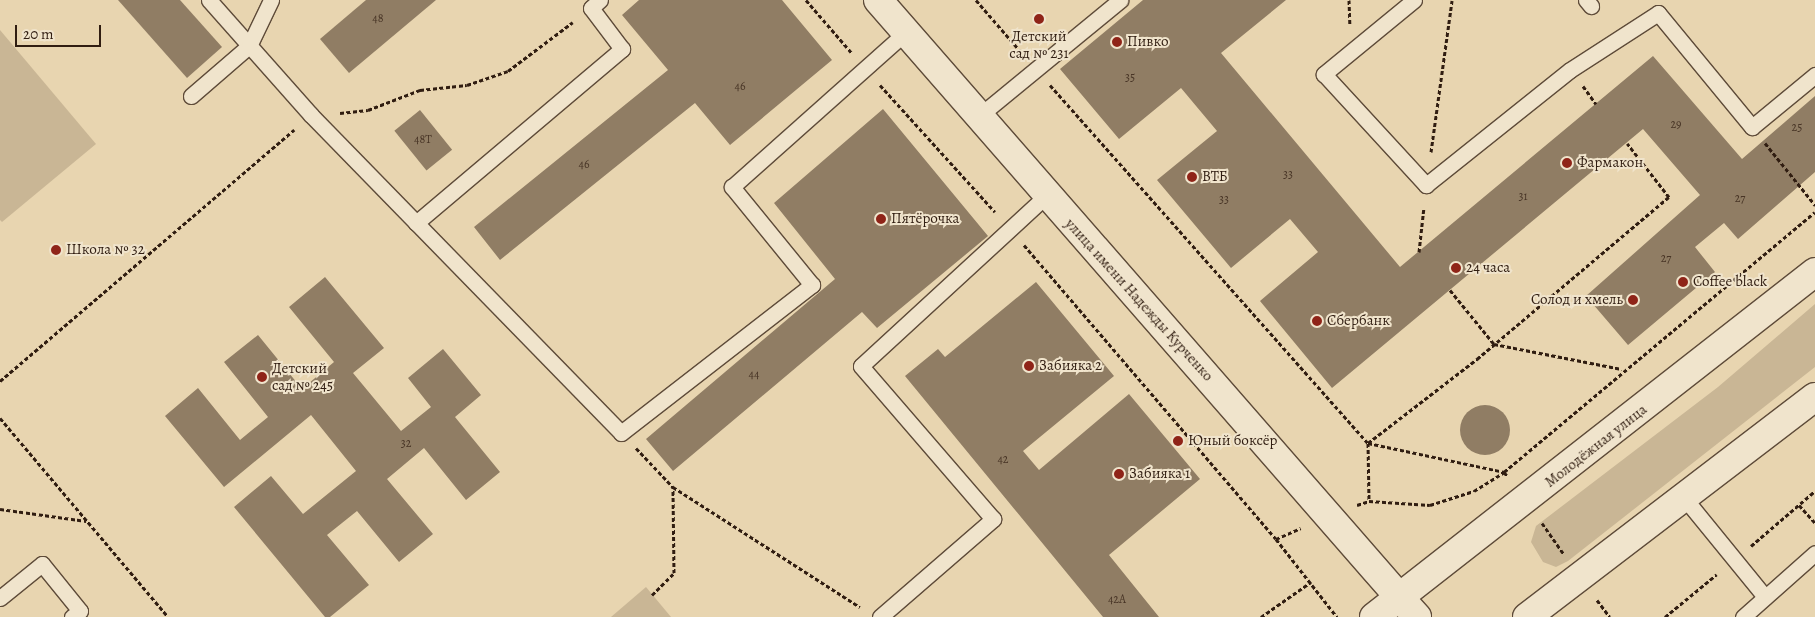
<!DOCTYPE html>
<meta charset="utf-8">
<style>
body{margin:0}
#map{position:relative;width:1815px;height:617px;overflow:hidden;background:#e8d5b0;font-family:Alegreya,serif}
div>[style]{position:absolute}
[style*='--x']{left:calc(var(--x)*1px);top:calc(var(--y)*1px);width:calc(var(--w)*1px);rotate:calc(var(--a)*1deg)}
.green>*{inset:0;background:#c9b695}
.building>*{inset:0;background:#907d64;transform-origin:0 0}
.round{border-radius:50%}
.path>*{height:3px;margin-top:-1.5px;transform-origin:0;background:repeating-linear-gradient(90deg,#301d11 0 4px,transparent 0 6.5px)}
.roads{filter:drop-shadow(1px 0 #5e4b39) drop-shadow(-1px 0 #5e4b39) drop-shadow(0 1px #5e4b39) drop-shadow(0 -1px #5e4b39)}
.service>*{height:15px;margin:-7.5px;padding:0 7.5px;transform-origin:7.5px;border-radius:7.5px;background:#f0e4cc}
.minor>*{height:28px;margin:-14px;padding:0 14px;transform-origin:14px;border-radius:14px;background:#f0e4cc}
.secondary>*{height:28px;margin:-14px;padding:0 14px;transform-origin:14px;border-radius:14px;background:#f0e4cc}
.dots>*{width:14px;height:14px;translate:-50% -50%;box-sizing:border-box;border:2px solid #f0e4cc;border-radius:50%}
span{translate:-50% -50%;white-space:nowrap;text-align:center;line-height:1.15;-webkit-text-stroke:4px #f0e4cc;paint-order:stroke}
.number-label{font-size:12px;color:#483526}
.number-label span{-webkit-text-stroke-width:0}
.poi-label{font-size:15px;color:#301d11}
.left{translate:0 -50%;text-align:left}
.right{translate:-100% -50%;text-align:right}
.street-label{font-size:15px;color:#301d11}
.scale{position:absolute;left:15px;top:25px;width:86px;height:22px;box-sizing:border-box;border:2px solid #301d11;border-top:0;padding-left:6px;font-size:15px;line-height:18px;white-space:nowrap;color:#301d11;-webkit-text-stroke:4px #f0e4cc;paint-order:stroke}
</style>
<div id="map">
<div class="green">
<i style="clip-path:polygon(0 30px,96px 144px,2px 222px,0 220px)"></i>
<i style="clip-path:polygon(1815px 304px,1815px 367px,1568px 561px,1556px 567px,1543px 562px,1531px 542px,1536px 526px,1718px 387px)"></i>
<i style="clip-path:polygon(646px 587px,671px 617px,611px 617px)"></i>
</div>
<div class="building">
<i style="clip-path:polygon(118px 0,180px 0,222px 47px,187px 78px)"></i>
<i style="clip-path:polygon(366px 0,436px 0,349px 73px,320px 39px)"></i>
<i style="clip-path:polygon(639px 0,782px 0,832px 60px,730px 145px,695px 103px,500px 260px,474px 227px,668px 70px,622px 15px)"></i>
<i style="clip-path:polygon(1143px 0,1286px 0,1221px 53px,1400px 267px,1653px 56px,1742px 159px,1815px 96px,1815px 172px,1738px 239px,1724px 223px,1695px 247px,1715px 272px,1628px 345px,1586px 296px,1700px 195px,1643px 129px,1332px 388px,1260px 301px,1318px 252px,1290px 219px,1231px 268px,1157px 180px,1217px 131px,1181px 88px,1119px 139px,1060px 69px)"></i>
<i style="clip-path:polygon(883px 109px,988px 236px,877px 328px,862px 312px,673px 471px,646px 439px,835px 279px,774px 203px)"></i>
<i style="left:420px;top:110px;width:51px;height:33px;rotate:51deg"></i>
<i style="clip-path:polygon(325px 277px,384px 348px,353px 373px,401px 431px,431px 407px,408px 378px,443px 349px,481px 395px,455px 417px,500px 472px,466px 500px,424px 448px,387px 479px,433px 534px,399px 562px,357px 511px,327px 535px,369px 585px,330px 617px,325px 617px,234px 507px,271px 476px,303px 514px,356px 471px,311px 415px,224px 487px,165px 416px,198px 388px,240px 440px,268px 417px,224px 362px,258px 335px,302px 389px,334px 362px,289px 307px)"></i>
<i style="clip-path:polygon(1036px 282px,1114px 376px,1023px 451px,1039px 470px,1129px 394px,1200px 479px,1109px 555px,1159px 617px,1103px 617px,905px 376px,938px 349px,945px 357px)"></i>
<i class="round" style="left:1460px;top:405px;width:50px;height:50px"></i>
</div>
<div class="path">
<i style="--x:806;--y:0;--w:69;--a:49.1"></i>
<i style="--x:976;--y:0;--w:69;--a:49.1"></i>
<i style="--x:1349;--y:0;--w:24;--a:88"></i>
<i style="--x:880;--y:85;--w:171;--a:47.8"></i>
<i style="--x:1050;--y:85;--w:479;--a:48.4"></i>
<i style="--x:1368;--y:443;--w:58;--a:89"></i>
<i style="--x:1583;--y:86;--w:22;--a:54"></i>
<i style="--x:340;--y:113;--w:28;--a:-6"></i>
<i style="--x:368;--y:110;--w:56;--a:-21"></i>
<i style="--x:420;--y:90;--w:47;--a:-6.1"></i>
<i style="--x:467;--y:85;--w:43;--a:-18.9"></i>
<i style="--x:508;--y:71;--w:81;--a:-37"></i>
<i style="--x:1765;--y:143;--w:80;--a:51.1"></i>
<i style="--x:1431;--y:152;--w:153;--a:-82.1"></i>
<i style="--x:1024;--y:245;--w:387;--a:49.4"></i>
<i style="--x:1276;--y:539;--w:99;--a:52"></i>
<i style="--x:1419;--y:252;--w:45;--a:-83.7"></i>
<i style="--x:1450;--y:290;--w:70;--a:50.8"></i>
<i style="--x:1494;--y:344;--w:130;--a:11.1"></i>
<i style="--x:0;--y:381;--w:387;--a:-40.5"></i>
<i style="--x:0;--y:418;--w:260;--a:49.8"></i>
<i style="--x:1368;--y:443;--w:138;--a:-37.6"></i>
<i style="--x:1477;--y:359;--w:251;--a:-40.2"></i>
<i style="--x:1669;--y:197;--w:68;--a:-127.9"></i>
<i style="--x:1368;--y:443;--w:139;--a:12"></i>
<i style="--x:1504;--y:472;--w:6;--a:51"></i>
<i style="--x:636;--y:448;--w:54;--a:46.5"></i>
<i style="--x:673;--y:487;--w:222;--a:32.7"></i>
<i style="--x:1357;--y:505;--w:13;--a:-18"></i>
<i style="--x:1369;--y:501;--w:61;--a:3.8"></i>
<i style="--x:1430;--y:505;--w:46;--a:-17.7"></i>
<i style="--x:1474;--y:491;--w:36;--a:-32"></i>
<i style="--x:1504;--y:472;--w:405;--a:-39.9"></i>
<i style="--x:1799;--y:505;--w:24;--a:48"></i>
<i style="--x:0;--y:509;--w:87;--a:7.9"></i>
<i style="--x:1542;--y:523;--w:38;--a:55"></i>
<i style="--x:1276;--y:539;--w:27;--a:-24"></i>
<i style="--x:1751;--y:546;--w:84;--a:-40.7"></i>
<i style="--x:652;--y:595;--w:31;--a:-45"></i>
<i style="--x:674;--y:573;--w:86;--a:-90.7"></i>
<i style="--x:1597;--y:600;--w:21;--a:53"></i>
<i style="--x:1261;--y:617;--w:61;--a:-35"></i>
<i style="--x:1665;--y:617;--w:67;--a:-39.6"></i>
</div>
<div class="roads">
<div class="service">
<i style="--x:209;--y:0;--w:154;--a:48.4"></i>
<i style="--x:311;--y:115;--w:444;--a:45.7"></i>
<i style="--x:621;--y:433;--w:242;--a:-37.8"></i>
<i style="--x:812;--y:285;--w:127;--a:-129.2"></i>
<i style="--x:732;--y:187;--w:233;--a:-41.7"></i>
<i style="--x:1414;--y:0;--w:117;--a:140.6"></i>
<i style="--x:1324;--y:74;--w:151;--a:47.4"></i>
<i style="--x:1426;--y:185;--w:184;--a:-38.6"></i>
<i style="--x:1570;--y:70;--w:105;--a:-32.9"></i>
<i style="--x:1658;--y:13;--w:148;--a:50.5"></i>
<i style="--x:1752;--y:127;--w:82;--a:-39.5"></i>
<i style="--x:1586;--y:0;--w:8;--a:50"></i>
<i style="--x:191;--y:96;--w:77;--a:-40.8"></i>
<i style="--x:249;--y:46;--w:51;--a:-64.4"></i>
<i style="--x:979;--y:116;--w:183;--a:-39.4"></i>
<i style="--x:416;--y:223;--w:270;--a:-40.2"></i>
<i style="--x:622;--y:49;--w:51;--a:-127.1"></i>
<i style="--x:591;--y:8;--w:12;--a:-42"></i>
<i style="--x:1686;--y:500;--w:125;--a:50.8"></i>
<i style="--x:0;--y:598;--w:54;--a:-39"></i>
<i style="--x:42;--y:564;--w:60;--a:51"></i>
<i style="--x:80;--y:611;--w:10;--a:143"></i>
<i style="--x:880;--y:617;--w:150;--a:-40.9"></i>
<i style="--x:993;--y:519;--w:202;--a:-130.8"></i>
<i style="--x:861;--y:366;--w:251;--a:-42.6"></i>
<i style="--x:1743;--y:617;--w:96;--a:-41.6"></i>
</div>
<div class="minor">
<i style="--x:878;--y:0;--w:795;--a:48.88"></i>
</div>
<div class="secondary">
<i style="--x:1401;--y:599;--w:24;--a:48"></i>
<i style="--x:1374;--y:617;--w:560;--a:-38.04"></i>
<i style="--x:1527;--y:617;--w:362;--a:-37.4"></i>
</div>
</div>
<div class="dots">
<i style="left:1039px;top:19px;background:#8f2418"></i>
<i style="left:1117px;top:42px;background:#8f2418"></i>
<i style="left:1567px;top:163px;background:#8f2418"></i>
<i style="left:1192px;top:177px;background:#8f2418"></i>
<i style="left:881px;top:219px;background:#8f2418"></i>
<i style="left:56px;top:250px;background:#8f2418"></i>
<i style="left:1456px;top:268px;background:#8f2418"></i>
<i style="left:1683px;top:282px;background:#8f2418"></i>
<i style="left:1633px;top:300px;background:#8f2418"></i>
<i style="left:1317px;top:321px;background:#8f2418"></i>
<i style="left:1029px;top:366px;background:#8f2418"></i>
<i style="left:262px;top:377px;background:#8f2418"></i>
<i style="left:1178px;top:441px;background:#8f2418"></i>
<i style="left:1119px;top:474px;background:#8f2418"></i>
</div>
<div class="number-label">
<span style="left:378px;top:19px">48</span>
<span style="left:1130px;top:78px">35</span>
<span style="left:740px;top:87px">46</span>
<span style="left:1676px;top:125px">29</span>
<span style="left:1797px;top:128px">25</span>
<span style="left:423px;top:140px">48Т</span>
<span style="left:584px;top:165px">46</span>
<span style="left:1288px;top:175px">33</span>
<span style="left:1523px;top:197px">31</span>
<span style="left:1740px;top:199px">27</span>
<span style="left:1224px;top:200px">33</span>
<span style="left:1666px;top:259px">27</span>
<span style="left:754px;top:375px">44</span>
<span style="left:406px;top:444px">32</span>
<span style="left:1003px;top:460px">42</span>
<span style="left:1117px;top:600px">42А</span>
</div>
<div class="poi-label">
<span style="left:1039px;top:45px">Детский<br>сад № 231</span>
<span class="left" style="left:1127px;top:42px">Пивко</span>
<span class="left" style="left:1577px;top:163px">Фармакон</span>
<span class="left" style="left:1202px;top:177px">ВТБ</span>
<span class="left" style="left:891px;top:219px">Пятёрочка</span>
<span class="left" style="left:66px;top:250px">Школа № 32</span>
<span class="left" style="left:1466px;top:268px">24 часа</span>
<span class="left" style="left:1693px;top:282px">Coffee black</span>
<span class="right" style="left:1623px;top:300px">Солод и хмель</span>
<span class="left" style="left:1327px;top:321px">Сбербанк</span>
<span class="left" style="left:1039px;top:366px">Забияка 2</span>
<span class="left" style="left:272px;top:377px">Детский<br>сад № 245</span>
<span class="left" style="left:1188px;top:441px">Юный боксёр</span>
<span class="left" style="left:1129px;top:474px">Забияка 1</span>
</div>
<div class="street-label">
<span style="left:1139px;top:300px;rotate:48deg">улица имени Надежды Курченко</span>
<span style="left:1596px;top:446px;rotate:-38deg">Молодёжная улица</span>
</div>
<div class="scale">20 m</div>
</div>
